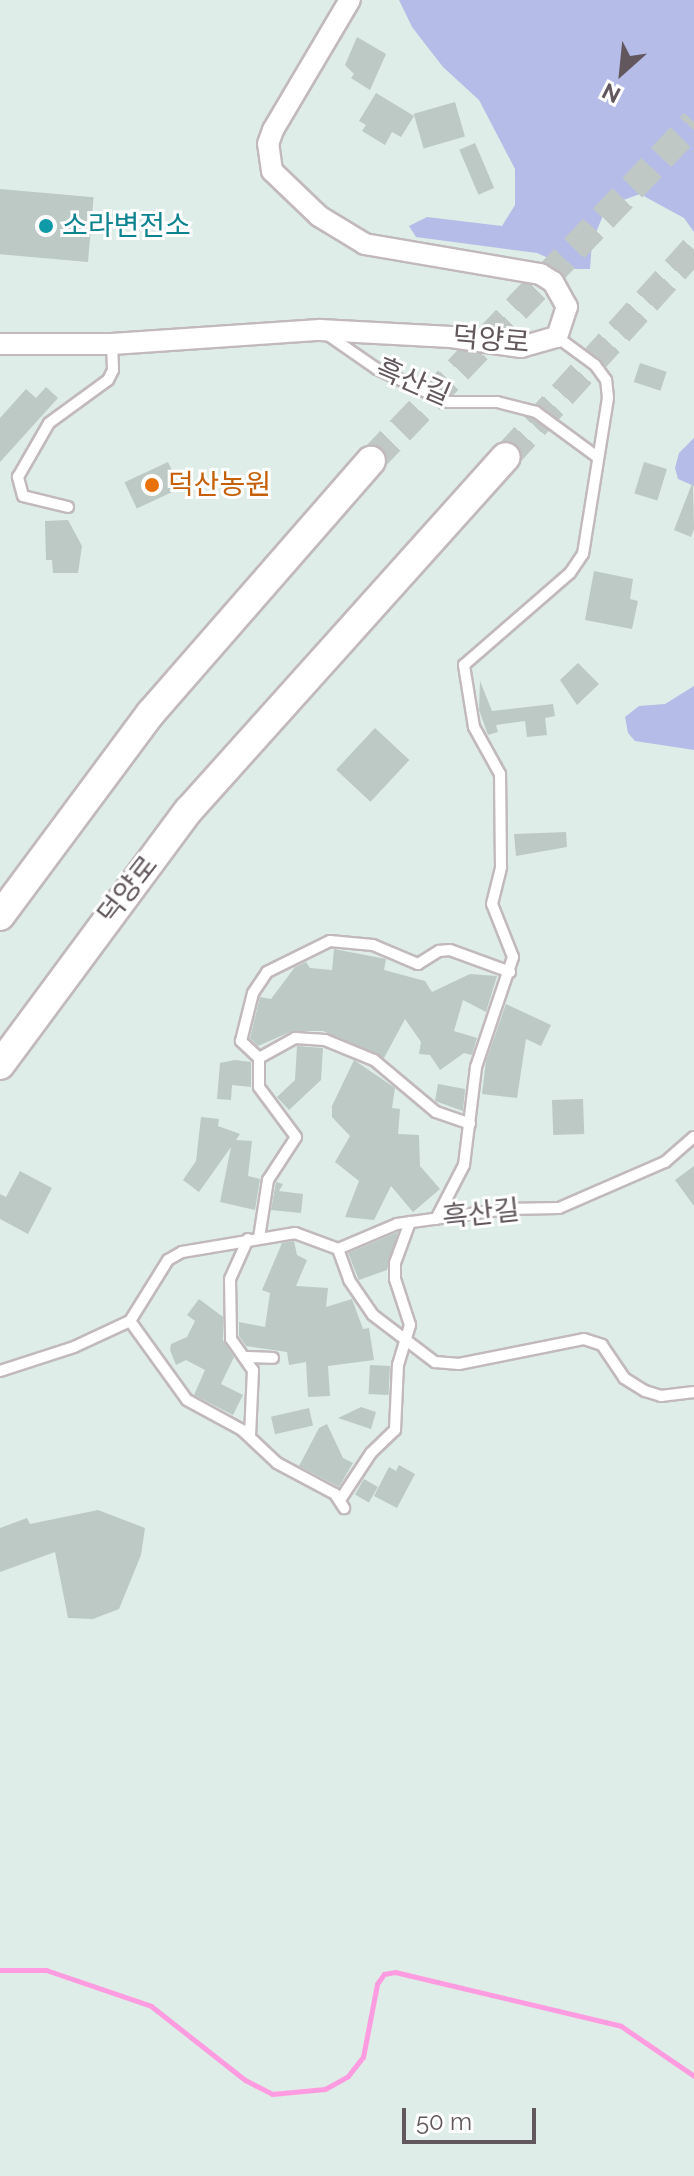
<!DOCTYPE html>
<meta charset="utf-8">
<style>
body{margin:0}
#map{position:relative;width:694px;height:2176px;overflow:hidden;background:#deede7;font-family:Raleway,"Noto Sans KR",sans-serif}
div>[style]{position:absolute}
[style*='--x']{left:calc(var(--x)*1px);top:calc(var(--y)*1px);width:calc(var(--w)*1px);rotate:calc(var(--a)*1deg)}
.green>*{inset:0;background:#b6bce8}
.stream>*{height:5px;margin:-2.5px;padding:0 2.5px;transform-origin:2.5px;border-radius:2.5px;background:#ff9be0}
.building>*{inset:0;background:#bdc9c4;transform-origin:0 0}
.secondary-tunnel>*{height:28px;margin-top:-14px;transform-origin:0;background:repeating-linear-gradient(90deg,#bfc8c4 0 28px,transparent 0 42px)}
.roads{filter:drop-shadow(2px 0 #c2b9bd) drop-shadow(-2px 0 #c2b9bd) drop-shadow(0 2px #c2b9bd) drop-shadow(0 -2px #c2b9bd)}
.lane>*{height:10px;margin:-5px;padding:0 5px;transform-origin:5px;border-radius:5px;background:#fff}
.street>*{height:20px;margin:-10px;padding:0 10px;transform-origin:10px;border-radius:10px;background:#fff}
.secondary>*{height:28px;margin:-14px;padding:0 14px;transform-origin:14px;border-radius:14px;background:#fff}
.dots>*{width:22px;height:22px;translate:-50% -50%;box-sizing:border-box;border:4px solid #fff;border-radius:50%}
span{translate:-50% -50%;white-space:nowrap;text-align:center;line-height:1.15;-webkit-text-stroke:6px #fff;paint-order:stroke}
.culture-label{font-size:28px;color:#0d838f}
.left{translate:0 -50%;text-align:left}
.street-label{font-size:28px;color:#61575d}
.food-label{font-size:28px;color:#c56008}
.north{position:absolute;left:582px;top:32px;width:80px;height:80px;-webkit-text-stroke:6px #fff;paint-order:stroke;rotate:207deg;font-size:22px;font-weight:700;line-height:32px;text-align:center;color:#61575d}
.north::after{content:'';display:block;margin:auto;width:28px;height:36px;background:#61575d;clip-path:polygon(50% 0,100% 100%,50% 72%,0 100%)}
.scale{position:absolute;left:402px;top:2108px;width:134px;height:36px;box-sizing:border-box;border:4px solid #61575d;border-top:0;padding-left:10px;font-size:24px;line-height:28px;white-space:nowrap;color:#61575d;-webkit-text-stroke:6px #fff;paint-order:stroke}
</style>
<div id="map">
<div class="green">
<i style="clip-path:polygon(399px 0,694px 0,694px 232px,684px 218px,640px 194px,607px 206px,592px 242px,590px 269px,573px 269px,537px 253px,416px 237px,409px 226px,427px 217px,502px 226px,515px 205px,515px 169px,479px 100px,443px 67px,412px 27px)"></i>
<i style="clip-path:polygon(694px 438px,694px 486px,678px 479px,675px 468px,679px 453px)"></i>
<i style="clip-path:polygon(694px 686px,694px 750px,635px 741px,628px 733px,625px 717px,639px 706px,665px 704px)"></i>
</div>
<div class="stream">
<i style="--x:0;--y:1970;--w:46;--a:0"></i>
<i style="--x:46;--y:1970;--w:111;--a:18.9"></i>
<i style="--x:151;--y:2006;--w:120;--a:38.2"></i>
<i style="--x:245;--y:2080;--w:30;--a:27"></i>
<i style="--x:272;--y:2094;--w:53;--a:-5.4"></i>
<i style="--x:325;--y:2089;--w:26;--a:-29"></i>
<i style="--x:348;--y:2076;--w:24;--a:-52"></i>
<i style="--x:363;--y:2057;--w:74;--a:-79.1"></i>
<i style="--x:377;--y:1984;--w:12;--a:-55"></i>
<i style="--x:384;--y:1974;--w:11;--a:-10"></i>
<i style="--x:395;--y:1972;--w:232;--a:13.4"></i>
<i style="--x:621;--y:2026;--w:88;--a:34.4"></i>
</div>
<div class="building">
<i style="clip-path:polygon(357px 37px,386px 54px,370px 90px,351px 78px,354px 74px,345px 65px)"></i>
<i style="clip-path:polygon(376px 93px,414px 116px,401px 137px,392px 132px,385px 145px,362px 131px,366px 125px,359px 121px)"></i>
<i style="left:455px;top:102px;width:36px;height:43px;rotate:74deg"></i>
<i style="left:475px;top:143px;width:49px;height:17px;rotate:67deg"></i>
<i style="left:0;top:189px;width:94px;height:65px;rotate:5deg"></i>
<i style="left:640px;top:363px;width:28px;height:20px;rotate:18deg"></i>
<i style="clip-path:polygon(46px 387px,58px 398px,0 462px,0 418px,26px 389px,36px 398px)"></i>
<i style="left:168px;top:462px;width:29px;height:48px;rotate:65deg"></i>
<i style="left:644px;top:462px;width:24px;height:33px;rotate:17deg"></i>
<i style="clip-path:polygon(693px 481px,694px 529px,691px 537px,674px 530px)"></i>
<i style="clip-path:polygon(68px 520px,82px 546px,78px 573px,53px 573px,52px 560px,46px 560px,45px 521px)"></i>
<i style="clip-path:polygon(594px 571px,633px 579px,630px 599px,638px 601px,632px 629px,585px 620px)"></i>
<i style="clip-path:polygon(578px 663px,599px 684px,577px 705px,560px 680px)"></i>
<i style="clip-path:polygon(480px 681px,492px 711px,553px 704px,555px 716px,545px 718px,547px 735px,527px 737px,525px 721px,496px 725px,498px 732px,488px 735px,479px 710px)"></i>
<i style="left:375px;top:728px;width:47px;height:57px;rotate:43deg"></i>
<i style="clip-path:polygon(566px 832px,567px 847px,516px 856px,514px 834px)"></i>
<i style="clip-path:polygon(334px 949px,386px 959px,384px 970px,425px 981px,432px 992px,470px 974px,497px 976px,486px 1012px,463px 1000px,454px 1031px,477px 1038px,472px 1055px,464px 1053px,440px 1070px,430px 1055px,419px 1054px,421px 1042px,405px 1019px,384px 1058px,323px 1031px,292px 1031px,258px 1046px,250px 1038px,260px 997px,271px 999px,295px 967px,306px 962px,310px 968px,332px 970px)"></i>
<i style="clip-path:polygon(506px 1004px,551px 1025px,541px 1046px,526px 1039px,517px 1098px,482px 1094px,486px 1061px)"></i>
<i style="clip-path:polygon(297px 1046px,323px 1048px,321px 1080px,289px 1110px,277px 1097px,295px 1080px)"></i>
<i style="clip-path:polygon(235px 1060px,251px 1062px,251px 1087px,232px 1085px,231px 1100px,217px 1099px,220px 1063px)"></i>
<i style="clip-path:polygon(354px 1060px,395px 1088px,392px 1108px,400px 1109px,398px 1134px,419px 1135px,420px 1166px,440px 1189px,413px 1212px,391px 1186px,374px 1220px,345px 1217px,359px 1181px,335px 1162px,350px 1136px,332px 1117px,332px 1106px)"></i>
<i style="clip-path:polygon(438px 1084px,465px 1089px,463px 1111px,435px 1101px)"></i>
<i style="left:583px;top:1099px;width:35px;height:31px;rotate:88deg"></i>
<i style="clip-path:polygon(201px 1117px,219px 1119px,218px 1126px,240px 1134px,236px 1140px,252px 1141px,248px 1176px,260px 1179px,255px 1210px,220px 1202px,231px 1147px,199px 1192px,183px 1180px,196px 1161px)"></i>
<i style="clip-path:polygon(694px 1166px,694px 1206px,675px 1180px)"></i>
<i style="clip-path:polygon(20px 1171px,52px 1188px,28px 1234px,0 1219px,0 1194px,6px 1197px)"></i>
<i style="clip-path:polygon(276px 1182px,283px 1184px,279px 1191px,303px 1194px,301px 1213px,271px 1210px)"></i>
<i style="clip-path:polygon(398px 1232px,387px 1270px,359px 1280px,348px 1253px)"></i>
<i style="clip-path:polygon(294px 1241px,297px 1255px,307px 1260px,296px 1286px,328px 1288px,326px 1307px,352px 1299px,363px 1329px,369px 1328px,374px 1360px,328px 1366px,330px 1396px,308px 1397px,306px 1362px,289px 1365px,287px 1352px,246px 1346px,239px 1336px,239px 1322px,265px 1327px,270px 1293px,262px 1290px,282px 1243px)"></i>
<i style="clip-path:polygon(199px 1299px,223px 1317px,223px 1340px,234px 1357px,221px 1384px,243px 1395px,233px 1415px,194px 1395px,205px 1370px,186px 1360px,176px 1365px,170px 1350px,171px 1344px,187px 1337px,195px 1321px,187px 1315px)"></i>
<i style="left:370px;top:1365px;width:20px;height:29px;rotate:3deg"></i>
<i style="clip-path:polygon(361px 1407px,376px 1412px,371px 1429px,338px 1418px)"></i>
<i style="left:309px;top:1408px;width:18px;height:39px;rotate:77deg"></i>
<i style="clip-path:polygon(327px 1424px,343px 1458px,353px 1463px,339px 1487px,299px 1466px,319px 1428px)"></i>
<i style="clip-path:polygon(399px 1465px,415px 1474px,397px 1508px,374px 1496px,389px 1467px,396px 1471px)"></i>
<i style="left:364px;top:1479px;width:16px;height:18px;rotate:30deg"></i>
<i style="clip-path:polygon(98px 1510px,145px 1528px,141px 1555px,119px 1609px,93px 1619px,68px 1618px,55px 1552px,0 1572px,0 1528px,27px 1518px,30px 1524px)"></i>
</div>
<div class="secondary-tunnel">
<i style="--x:506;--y:457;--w:280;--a:-47.9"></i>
<i style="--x:371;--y:461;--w:468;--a:-46.3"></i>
</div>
<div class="roads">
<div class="lane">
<i style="--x:325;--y:333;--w:63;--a:34.7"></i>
<i style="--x:377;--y:369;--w:78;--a:24.9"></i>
<i style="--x:448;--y:402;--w:49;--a:0"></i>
<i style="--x:497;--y:402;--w:40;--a:14.4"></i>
<i style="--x:536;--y:412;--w:74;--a:36.3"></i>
<i style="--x:68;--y:507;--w:46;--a:-166.3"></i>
<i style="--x:23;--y:496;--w:20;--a:-105"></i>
<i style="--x:18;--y:477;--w:62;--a:-60.1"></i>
<i style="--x:49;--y:423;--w:73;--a:-36.1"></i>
<i style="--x:108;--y:380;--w:11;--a:-63"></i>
<i style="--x:113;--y:370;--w:26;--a:-92"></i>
<i style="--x:259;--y:1058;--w:41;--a:-29.1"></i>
<i style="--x:295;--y:1038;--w:30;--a:4"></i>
<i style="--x:325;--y:1040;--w:53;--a:22.2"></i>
<i style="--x:374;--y:1060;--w:81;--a:40"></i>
<i style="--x:436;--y:1112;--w:36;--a:19"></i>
<i style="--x:436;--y:1219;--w:61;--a:-62.6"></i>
<i style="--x:464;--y:1165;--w:99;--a:-83"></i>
<i style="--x:476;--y:1067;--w:116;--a:-71.4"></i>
<i style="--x:513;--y:957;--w:57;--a:-111.6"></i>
<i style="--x:492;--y:904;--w:38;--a:-76"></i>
<i style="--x:501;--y:867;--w:93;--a:-90.6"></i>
<i style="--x:500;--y:774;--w:54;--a:-119"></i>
<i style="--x:474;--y:727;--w:63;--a:-99.2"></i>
<i style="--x:464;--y:665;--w:140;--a:-41"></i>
<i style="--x:570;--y:573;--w:23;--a:-56"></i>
<i style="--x:583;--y:554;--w:158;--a:-80.9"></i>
<i style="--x:608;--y:398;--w:18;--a:-96"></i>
<i style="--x:606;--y:380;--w:19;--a:-126"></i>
<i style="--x:595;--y:365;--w:47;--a:-143.6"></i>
<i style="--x:259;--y:1238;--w:59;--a:-81.2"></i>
<i style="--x:268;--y:1180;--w:51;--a:-56.9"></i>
<i style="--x:296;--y:1137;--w:62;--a:-126.5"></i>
<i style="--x:259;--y:1087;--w:29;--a:-90"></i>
<i style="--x:259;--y:1058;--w:25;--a:-137"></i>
<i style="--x:241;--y:1041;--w:49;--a:-76"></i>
<i style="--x:253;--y:993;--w:25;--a:-56"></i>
<i style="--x:267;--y:972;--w:70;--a:-26.2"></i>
<i style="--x:330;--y:941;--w:43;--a:5.3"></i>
<i style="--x:373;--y:945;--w:49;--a:22.9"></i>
<i style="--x:418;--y:964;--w:25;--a:-32"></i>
<i style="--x:439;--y:951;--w:11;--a:-5"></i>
<i style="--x:450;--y:950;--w:64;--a:20.1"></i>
<i style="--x:248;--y:1239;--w:44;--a:114.2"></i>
<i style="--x:230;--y:1279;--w:60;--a:89"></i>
<i style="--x:231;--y:1339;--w:38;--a:55"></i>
<i style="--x:253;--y:1370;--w:66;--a:92.6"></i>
<i style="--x:338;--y:1249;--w:33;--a:70"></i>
<i style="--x:349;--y:1280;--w:42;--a:55.6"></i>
<i style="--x:373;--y:1315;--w:78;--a:37.2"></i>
<i style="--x:435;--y:1362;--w:24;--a:5"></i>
<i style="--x:459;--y:1364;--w:127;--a:-11.3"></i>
<i style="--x:584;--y:1339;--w:19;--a:18"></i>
<i style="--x:602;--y:1345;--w:40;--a:56"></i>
<i style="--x:624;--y:1378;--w:25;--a:32"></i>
<i style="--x:645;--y:1391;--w:17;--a:17"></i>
<i style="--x:661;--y:1396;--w:33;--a:-7"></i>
<i style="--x:130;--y:1321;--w:97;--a:54.2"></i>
<i style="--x:187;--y:1400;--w:63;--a:28.6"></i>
<i style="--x:242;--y:1430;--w:48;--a:43.3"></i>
<i style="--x:277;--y:1463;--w:66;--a:28.1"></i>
<i style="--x:335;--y:1494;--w:17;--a:57"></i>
<i style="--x:248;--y:1357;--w:25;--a:2"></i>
<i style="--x:0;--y:1371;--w:78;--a:-18"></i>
<i style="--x:74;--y:1347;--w:62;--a:-24.9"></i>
<i style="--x:130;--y:1321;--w:72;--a:-58.1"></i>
<i style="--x:168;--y:1260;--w:16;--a:-30"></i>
<i style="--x:182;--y:1252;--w:115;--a:-9.5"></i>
<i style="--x:295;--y:1233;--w:46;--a:20.4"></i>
<i style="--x:338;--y:1249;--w:64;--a:-23"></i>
<i style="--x:397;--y:1224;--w:110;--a:-7.8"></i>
<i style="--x:506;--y:1209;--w:53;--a:-1.1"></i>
<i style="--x:559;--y:1208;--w:116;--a:-23.5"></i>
<i style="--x:665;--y:1162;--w:38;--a:-41"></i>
<i style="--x:340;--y:1500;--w:56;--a:-56.6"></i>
<i style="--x:371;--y:1453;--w:33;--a:-44"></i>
<i style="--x:395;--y:1430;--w:65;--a:-87.4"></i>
<i style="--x:398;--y:1365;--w:42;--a:-73.3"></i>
<i style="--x:410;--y:1325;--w:48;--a:-108.1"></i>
<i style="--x:395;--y:1279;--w:16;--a:-90"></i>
<i style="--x:395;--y:1263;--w:44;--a:-69.9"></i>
</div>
<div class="street">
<i style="--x:0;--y:344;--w:112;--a:0"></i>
<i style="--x:112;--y:344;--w:208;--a:-3.9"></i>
<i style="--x:320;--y:330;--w:131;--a:3.1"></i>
<i style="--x:451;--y:337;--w:71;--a:8.1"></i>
<i style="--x:521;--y:347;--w:37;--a:-16"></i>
<i style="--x:557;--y:337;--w:32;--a:-72"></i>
<i style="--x:567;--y:307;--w:29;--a:-119"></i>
<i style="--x:553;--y:282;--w:15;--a:-148"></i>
<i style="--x:540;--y:274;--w:178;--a:-170.3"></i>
<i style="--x:365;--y:244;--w:54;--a:-148.7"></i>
<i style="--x:319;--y:216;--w:65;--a:-136.2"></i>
<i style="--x:272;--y:171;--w:27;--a:-98"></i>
<i style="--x:268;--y:144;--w:15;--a:-70"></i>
<i style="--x:273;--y:130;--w:151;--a:-59.4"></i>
</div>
<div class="secondary">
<i style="--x:0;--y:916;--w:252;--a:-53.4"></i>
<i style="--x:150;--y:714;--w:336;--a:-48.9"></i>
<i style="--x:0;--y:1065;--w:317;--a:-53.5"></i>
<i style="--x:189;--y:810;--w:474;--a:-48.1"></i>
</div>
</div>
<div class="dots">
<i style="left:46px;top:226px;background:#0f9aa8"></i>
<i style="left:152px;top:485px;background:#e8710a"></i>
</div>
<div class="culture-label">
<span class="left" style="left:62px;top:226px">소라변전소</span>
</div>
<div class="street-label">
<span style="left:491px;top:340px;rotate:5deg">덕양로</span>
<span style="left:413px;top:382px;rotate:23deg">흑산길</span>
<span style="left:128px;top:890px;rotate:-52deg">덕양로</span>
<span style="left:481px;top:1214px;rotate:-6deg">흑산길</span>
</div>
<div class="food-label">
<span class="left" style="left:168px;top:485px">덕산농원</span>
</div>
<div class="north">N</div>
<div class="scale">50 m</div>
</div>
